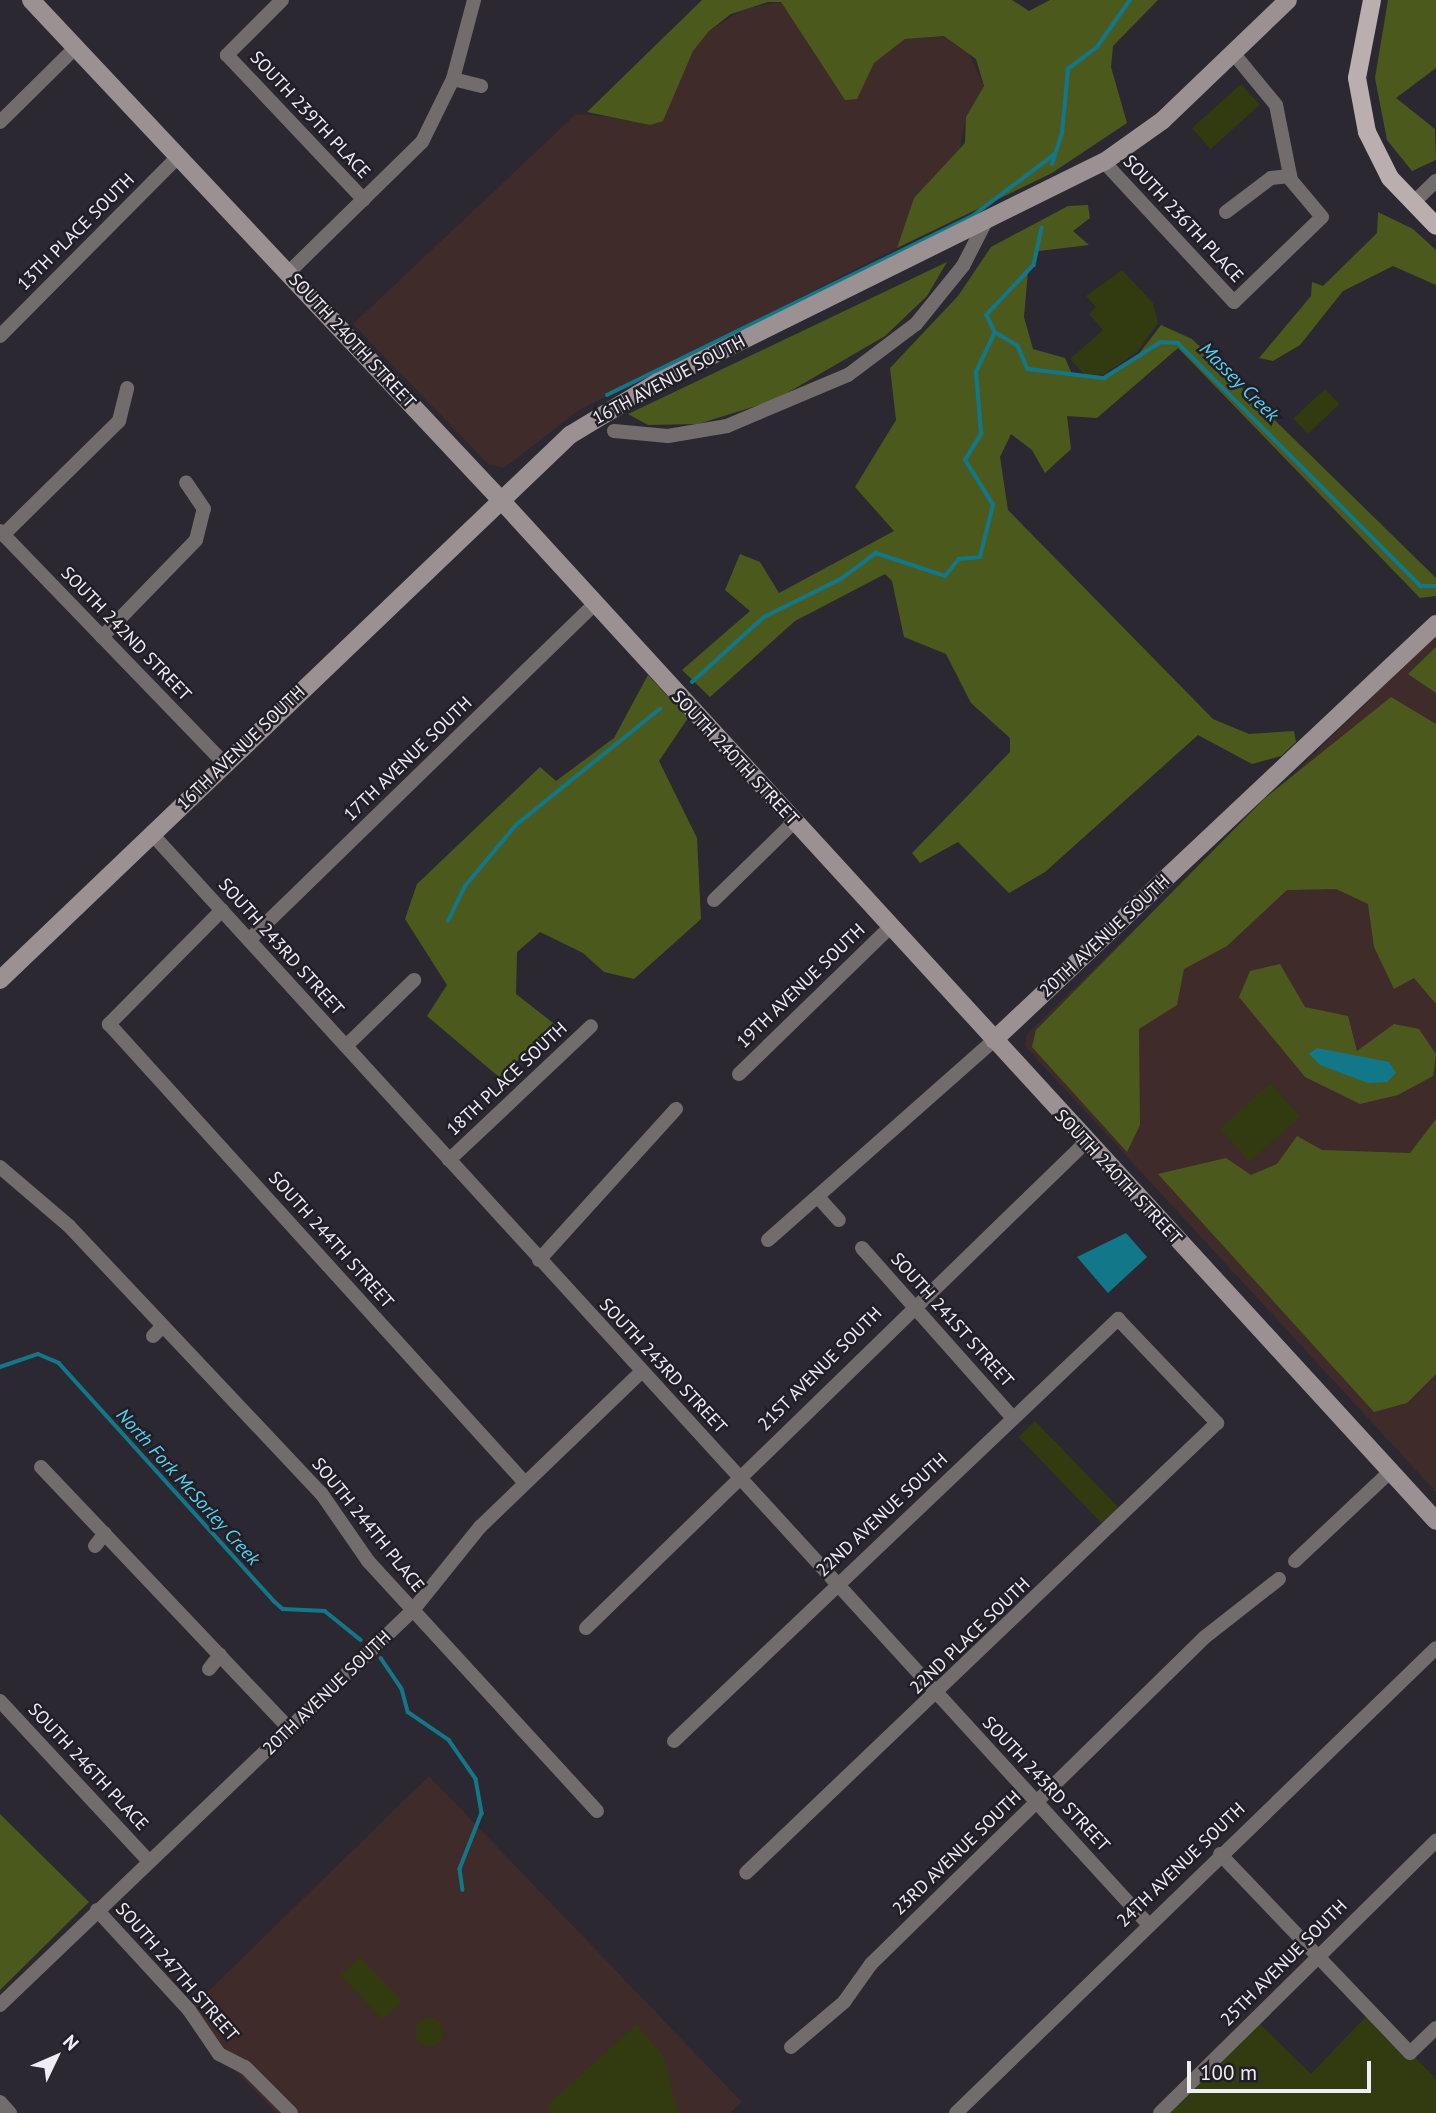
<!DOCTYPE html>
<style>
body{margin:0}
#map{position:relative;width:1436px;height:2113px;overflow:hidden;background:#2b2831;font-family:"PT Sans",sans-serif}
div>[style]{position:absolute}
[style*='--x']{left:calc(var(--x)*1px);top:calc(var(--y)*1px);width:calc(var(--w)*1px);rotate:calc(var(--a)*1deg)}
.education>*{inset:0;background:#3f2b2a}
.green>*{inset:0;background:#313b0f;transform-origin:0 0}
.round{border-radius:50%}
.forest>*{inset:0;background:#4b5a1c}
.water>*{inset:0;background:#13778a}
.stream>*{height:3.5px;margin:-1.75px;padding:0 1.75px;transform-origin:1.75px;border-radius:1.75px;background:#13778a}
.street>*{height:14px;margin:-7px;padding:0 7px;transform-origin:7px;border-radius:7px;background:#726c6c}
.secondary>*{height:18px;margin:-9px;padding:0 9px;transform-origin:9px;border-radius:9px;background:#9b9192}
.primary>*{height:18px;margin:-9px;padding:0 9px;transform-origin:9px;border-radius:9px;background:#bbaeaf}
span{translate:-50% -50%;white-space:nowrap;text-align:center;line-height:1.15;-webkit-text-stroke:5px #211e27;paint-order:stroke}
.street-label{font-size:18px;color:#efeef4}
.water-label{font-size:19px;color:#53d5f0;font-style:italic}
.north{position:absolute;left:21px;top:2022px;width:70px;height:70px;-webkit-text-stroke:5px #211e27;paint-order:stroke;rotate:46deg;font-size:19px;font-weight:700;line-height:28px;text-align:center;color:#efeef4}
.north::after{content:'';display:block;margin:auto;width:24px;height:32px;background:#efeef4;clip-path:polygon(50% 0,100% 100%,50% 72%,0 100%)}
.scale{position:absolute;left:1187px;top:2061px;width:184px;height:32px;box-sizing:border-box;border:4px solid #efeef4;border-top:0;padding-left:9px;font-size:21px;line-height:24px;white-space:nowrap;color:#efeef4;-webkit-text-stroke:5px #211e27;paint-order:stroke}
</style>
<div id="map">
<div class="education">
<i style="clip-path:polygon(781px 2px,845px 100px,874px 63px,905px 39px,944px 36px,967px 50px,984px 86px,966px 117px,959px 153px,914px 198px,897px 248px,579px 410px,504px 468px,488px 464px,353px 324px,576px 114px,663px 121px,693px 51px,709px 31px,745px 8px)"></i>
<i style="clip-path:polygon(1436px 635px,1436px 1492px,1025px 1046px,1027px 1034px)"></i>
<i style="clip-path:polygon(429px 1776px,742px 2102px,730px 2113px,276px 2113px,219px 2054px,189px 2010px)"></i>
</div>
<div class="green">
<i style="left:1241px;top:84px;width:28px;height:66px;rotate:48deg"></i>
<i style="clip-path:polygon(1122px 270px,1153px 303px,1158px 323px,1137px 352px,1103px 375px,1084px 374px,1070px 359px,1103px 330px,1089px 314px,1096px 307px,1086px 296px)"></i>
<i style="left:1325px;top:389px;width:21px;height:43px;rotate:47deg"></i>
<i style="left:1270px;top:1083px;width:45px;height:68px;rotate:48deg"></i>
<i style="left:1035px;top:1421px;width:123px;height:23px;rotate:46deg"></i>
<i style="left:360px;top:1957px;width:61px;height:27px;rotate:46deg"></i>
<i style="clip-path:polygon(1371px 2011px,1436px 2079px,1436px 2113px,1160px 2113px,1255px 2019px,1311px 2074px)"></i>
<i class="round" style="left:415px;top:2018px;width:28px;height:28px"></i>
<i style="clip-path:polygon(637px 2024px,664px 2057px,678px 2113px,551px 2113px,548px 2104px)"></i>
</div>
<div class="forest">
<i style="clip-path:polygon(702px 0,1012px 0,1029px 11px,1050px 0,1158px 0,1113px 46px,1111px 67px,1127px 123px,1052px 173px,897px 248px,914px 198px,965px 143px,966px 117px,984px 86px,976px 59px,944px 36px,905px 39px,874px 63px,857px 99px,845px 100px,781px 2px,768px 2px,731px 14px,709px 31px,693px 51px,663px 121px,650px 125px,587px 112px)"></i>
<i style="clip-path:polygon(1388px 0,1436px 0,1436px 68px,1396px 98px,1435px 129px,1436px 160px,1412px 171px,1387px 140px,1375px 78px)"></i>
<i style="clip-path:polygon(1088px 205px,1090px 218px,1073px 231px,1089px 245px,1039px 251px,1028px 271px,1024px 317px,1033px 349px,1065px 358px,1072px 374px,1104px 377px,1138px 355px,1161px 325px,1192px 339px,1436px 578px,1436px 596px,1420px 598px,1178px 348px,1097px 418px,1067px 416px,1071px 449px,1045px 473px,1032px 450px,1011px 434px,1000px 457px,1008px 510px,1213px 719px,1249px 734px,1294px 731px,1296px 742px,1281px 756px,1252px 764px,1198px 735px,1045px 872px,1009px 893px,958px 842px,920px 863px,912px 853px,1010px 752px,1010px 738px,971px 703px,946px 654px,904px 637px,892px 581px,885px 574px,795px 621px,710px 697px,682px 670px,750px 611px,725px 590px,740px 554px,760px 562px,779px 593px,894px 531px,855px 487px,896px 420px,890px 368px,958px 296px,991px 247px,1068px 206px)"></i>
<i style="clip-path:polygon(1378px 212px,1413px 229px,1436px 250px,1436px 285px,1393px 266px,1343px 291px,1300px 345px,1273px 361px,1259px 358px,1311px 296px,1312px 282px,1323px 286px,1377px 233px)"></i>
<i style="clip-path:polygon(947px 262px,927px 296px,885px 336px,775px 400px,698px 424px,648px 425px,628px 414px)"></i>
<i style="clip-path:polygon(1436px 647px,1436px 693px,1408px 674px)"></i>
<i style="clip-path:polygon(648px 675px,688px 718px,659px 761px,697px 838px,701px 919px,634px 979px,604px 972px,583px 953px,540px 932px,517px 952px,516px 994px,557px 1026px,499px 1077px,427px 1016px,447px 985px,405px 919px,417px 884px,540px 767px,556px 781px,614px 738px)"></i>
<i style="clip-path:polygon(1391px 697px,1436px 724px,1436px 1004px,1414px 978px,1394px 989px,1374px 947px,1368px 904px,1336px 889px,1287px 890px,1227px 946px,1184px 969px,1177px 1005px,1139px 1029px,1140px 1125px,1127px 1152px,1032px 1047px,1036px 1030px,1265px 798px)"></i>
<i style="clip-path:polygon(1280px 964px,1305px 1007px,1348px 1016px,1357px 1051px,1394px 1024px,1419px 1029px,1436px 1054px,1433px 1076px,1398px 1095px,1360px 1104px,1305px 1077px,1239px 997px,1250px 971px)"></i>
<i style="clip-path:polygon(1436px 1119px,1436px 1374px,1407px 1403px,1374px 1412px,1158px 1174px,1226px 1158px,1251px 1175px,1277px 1164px,1297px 1136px,1322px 1150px,1410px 1153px)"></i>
<i style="clip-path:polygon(0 1814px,89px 1902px,0 1990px)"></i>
</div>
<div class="water">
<i style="clip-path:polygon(1317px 1048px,1389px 1062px,1396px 1073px,1387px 1082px,1368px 1083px,1320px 1065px,1309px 1054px)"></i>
<i style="clip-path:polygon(1126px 1233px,1147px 1257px,1108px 1293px,1077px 1257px)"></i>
</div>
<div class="stream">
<i style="--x:1052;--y:164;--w:32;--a:-72"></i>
<i style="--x:1062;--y:134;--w:65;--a:-84.7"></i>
<i style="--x:1068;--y:69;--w:36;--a:-37"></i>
<i style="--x:1097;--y:47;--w:57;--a:-54.9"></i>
<i style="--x:1042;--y:228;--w:38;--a:102"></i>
<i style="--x:1034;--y:265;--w:69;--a:133.2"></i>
<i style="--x:987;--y:315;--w:19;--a:65"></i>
<i style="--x:995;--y:332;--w:27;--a:31"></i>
<i style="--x:1018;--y:346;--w:25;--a:67"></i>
<i style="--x:1028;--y:369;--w:77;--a:6.8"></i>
<i style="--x:1104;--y:378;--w:67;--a:-32.3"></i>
<i style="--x:1161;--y:342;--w:17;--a:3"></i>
<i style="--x:1178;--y:343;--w:344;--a:45"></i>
<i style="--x:1421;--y:586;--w:15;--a:0"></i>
<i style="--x:607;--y:395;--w:409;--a:-26.1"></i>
<i style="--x:974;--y:215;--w:101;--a:-37"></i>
<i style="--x:692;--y:682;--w:97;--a:-42.1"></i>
<i style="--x:764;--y:617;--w:86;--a:-26.3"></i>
<i style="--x:841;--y:579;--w:44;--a:-36.6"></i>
<i style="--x:876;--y:553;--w:73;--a:18.4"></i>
<i style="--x:945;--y:576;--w:22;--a:-51"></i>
<i style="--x:959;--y:559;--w:21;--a:-5"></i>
<i style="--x:980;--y:557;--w:54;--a:-76"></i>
<i style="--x:993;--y:505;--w:53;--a:-121.9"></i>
<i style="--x:965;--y:460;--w:31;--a:-58"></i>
<i style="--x:981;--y:434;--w:62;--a:-94.6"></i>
<i style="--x:976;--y:372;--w:44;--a:-64.6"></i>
<i style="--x:448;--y:921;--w:39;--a:-64"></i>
<i style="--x:465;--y:886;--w:80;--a:-50.1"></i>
<i style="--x:516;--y:825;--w:185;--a:-38.9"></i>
<i style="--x:0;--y:1367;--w:40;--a:-18.9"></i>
<i style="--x:38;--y:1354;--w:23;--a:23"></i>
<i style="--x:59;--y:1363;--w:321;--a:47.9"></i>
<i style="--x:274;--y:1601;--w:12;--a:42"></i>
<i style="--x:283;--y:1609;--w:42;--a:2.7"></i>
<i style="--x:325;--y:1611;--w:46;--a:38.9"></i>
<i style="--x:381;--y:1658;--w:37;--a:56"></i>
<i style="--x:402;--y:1689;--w:24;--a:75"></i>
<i style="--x:408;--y:1712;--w:50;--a:34.3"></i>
<i style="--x:449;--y:1740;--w:47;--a:55.3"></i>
<i style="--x:476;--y:1779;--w:35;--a:80"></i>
<i style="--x:482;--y:1813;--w:60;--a:111.4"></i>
<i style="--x:460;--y:1869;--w:21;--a:82"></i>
</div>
<div class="street">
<i style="--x:282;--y:0;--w:78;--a:135"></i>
<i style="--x:227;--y:55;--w:199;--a:46.6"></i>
<i style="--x:453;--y:79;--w:29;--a:14"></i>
<i style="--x:0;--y:122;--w:105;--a:-44.6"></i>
<i style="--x:1104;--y:162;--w:191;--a:47.1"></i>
<i style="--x:1234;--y:302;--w:122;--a:-44"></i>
<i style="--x:1322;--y:217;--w:48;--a:-130"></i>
<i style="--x:1291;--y:180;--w:76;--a:-101.3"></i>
<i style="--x:1276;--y:105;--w:66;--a:-129.5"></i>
<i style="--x:1413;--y:203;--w:32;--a:-44"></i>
<i style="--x:1226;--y:212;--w:56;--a:-37.1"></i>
<i style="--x:1271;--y:178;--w:19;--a:-6"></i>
<i style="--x:288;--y:273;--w:187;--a:-44.4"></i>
<i style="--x:422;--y:142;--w:70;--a:-63.8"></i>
<i style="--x:453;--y:79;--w:82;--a:-75.1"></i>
<i style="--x:0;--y:336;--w:254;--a:-45.2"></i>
<i style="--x:614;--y:431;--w:54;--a:5.3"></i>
<i style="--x:668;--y:436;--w:60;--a:-9.6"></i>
<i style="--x:727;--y:426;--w:131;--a:-22.9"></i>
<i style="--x:848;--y:375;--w:85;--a:-36.9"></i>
<i style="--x:916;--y:324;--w:75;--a:-51"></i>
<i style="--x:963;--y:266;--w:48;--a:-62.9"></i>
<i style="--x:0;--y:531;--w:324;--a:46"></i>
<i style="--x:3;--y:535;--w:163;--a:-44.5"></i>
<i style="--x:119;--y:421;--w:34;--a:-76"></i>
<i style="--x:102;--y:637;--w:135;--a:-45.9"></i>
<i style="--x:196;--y:540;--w:32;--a:-76"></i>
<i style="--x:204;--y:509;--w:32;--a:-124"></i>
<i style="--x:152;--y:834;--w:1475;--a:47.58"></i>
<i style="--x:714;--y:900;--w:112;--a:-44.3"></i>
<i style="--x:222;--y:910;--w:161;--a:134.7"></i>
<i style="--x:109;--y:1024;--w:619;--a:47.81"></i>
<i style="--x:249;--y:940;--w:481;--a:-44.2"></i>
<i style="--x:346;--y:1046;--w:95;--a:-44.1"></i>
<i style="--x:739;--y:1074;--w:212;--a:-44.2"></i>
<i style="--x:449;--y:1160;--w:195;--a:-43.3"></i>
<i style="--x:0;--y:1167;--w:91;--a:40.5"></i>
<i style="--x:69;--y:1226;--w:367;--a:46.7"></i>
<i style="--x:321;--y:1493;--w:83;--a:55.3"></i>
<i style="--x:368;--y:1561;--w:339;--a:47.5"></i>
<i style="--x:818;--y:1197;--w:31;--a:48"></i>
<i style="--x:768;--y:1240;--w:302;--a:-41.5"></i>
<i style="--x:862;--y:1248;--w:227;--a:48.4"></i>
<i style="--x:539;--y:1260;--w:204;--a:-47.8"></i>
<i style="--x:153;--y:1336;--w:14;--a:-45"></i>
<i style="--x:41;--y:1467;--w:361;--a:46.5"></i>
<i style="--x:95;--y:1546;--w:16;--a:-52"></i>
<i style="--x:1295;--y:1561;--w:132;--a:-43.2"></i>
<i style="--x:586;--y:1628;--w:697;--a:-44.19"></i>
<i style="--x:209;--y:1669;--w:18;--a:-52"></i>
<i style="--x:0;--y:1701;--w:217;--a:47.1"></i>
<i style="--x:674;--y:1741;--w:613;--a:-43.54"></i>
<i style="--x:1118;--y:1319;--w:144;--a:46.4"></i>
<i style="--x:1217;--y:1423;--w:651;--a:136.31"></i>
<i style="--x:1220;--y:1854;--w:275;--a:46.3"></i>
<i style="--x:1410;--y:2053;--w:36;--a:-44"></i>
<i style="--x:97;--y:1910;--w:136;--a:47.4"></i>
<i style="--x:189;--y:2010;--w:53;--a:55.7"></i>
<i style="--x:219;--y:2054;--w:29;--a:27"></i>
<i style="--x:245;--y:2067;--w:65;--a:45"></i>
<i style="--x:0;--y:2005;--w:571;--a:-43.72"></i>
<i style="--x:413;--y:1610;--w:107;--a:-51.1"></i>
<i style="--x:480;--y:1527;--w:225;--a:-43.9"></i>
<i style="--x:791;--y:2047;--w:70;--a:-40.3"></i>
<i style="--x:844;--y:2002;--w:47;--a:-54.6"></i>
<i style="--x:871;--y:1964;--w:467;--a:-44.4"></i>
<i style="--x:1205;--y:1637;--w:94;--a:-38.1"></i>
<i style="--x:0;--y:2102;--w:15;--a:48"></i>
<i style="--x:956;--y:2113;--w:668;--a:-44.09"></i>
<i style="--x:1160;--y:2113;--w:388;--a:-44.6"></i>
</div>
<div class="secondary">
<i style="--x:31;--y:0;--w:683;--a:46.78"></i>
<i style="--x:499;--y:498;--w:1387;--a:47.51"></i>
<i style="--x:0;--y:980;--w:789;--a:-43.72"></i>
<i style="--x:570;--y:435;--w:103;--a:-31.1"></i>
<i style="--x:658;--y:382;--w:497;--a:-26.3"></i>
<i style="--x:1104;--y:162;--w:72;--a:-35.4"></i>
<i style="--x:1163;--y:120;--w:173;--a:-43.8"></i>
<i style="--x:994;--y:1040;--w:607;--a:-43.26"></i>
</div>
<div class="primary">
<i style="--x:1372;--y:0;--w:79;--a:100.9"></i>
<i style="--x:1357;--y:78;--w:55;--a:79.5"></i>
<i style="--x:1367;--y:132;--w:51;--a:63.4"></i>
<i style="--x:1390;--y:178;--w:66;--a:46.2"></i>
</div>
<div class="street-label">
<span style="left:310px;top:115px;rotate:47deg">SOUTH 239TH PLACE</span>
<span style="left:1183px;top:219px;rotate:47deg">SOUTH 236TH PLACE</span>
<span style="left:76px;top:232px;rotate:-45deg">13TH PLACE SOUTH</span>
<span style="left:352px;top:341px;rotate:47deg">SOUTH 240TH STREET</span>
<span style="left:669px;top:380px;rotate:-28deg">16TH AVENUE SOUTH</span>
<span style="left:126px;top:634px;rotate:46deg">SOUTH 242ND STREET</span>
<span style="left:241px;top:748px;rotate:-44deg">16TH AVENUE SOUTH</span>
<span style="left:735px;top:758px;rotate:47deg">SOUTH 240TH STREET</span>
<span style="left:408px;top:759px;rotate:-44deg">17TH AVENUE SOUTH</span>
<span style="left:1105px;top:936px;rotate:-43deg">20TH AVENUE SOUTH</span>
<span style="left:281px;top:947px;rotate:48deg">SOUTH 243RD STREET</span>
<span style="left:801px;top:986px;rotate:-44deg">19TH AVENUE SOUTH</span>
<span style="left:507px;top:1079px;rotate:-43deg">18TH PLACE SOUTH</span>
<span style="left:1118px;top:1177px;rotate:47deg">SOUTH 240TH STREET</span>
<span style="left:331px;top:1240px;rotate:48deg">SOUTH 244TH STREET</span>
<span style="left:952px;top:1320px;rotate:48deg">SOUTH 241ST STREET</span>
<span style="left:663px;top:1366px;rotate:47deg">SOUTH 243RD STREET</span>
<span style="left:820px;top:1369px;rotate:-45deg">21ST AVENUE SOUTH</span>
<span style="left:882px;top:1515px;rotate:-43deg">22ND AVENUE SOUTH</span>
<span style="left:368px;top:1525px;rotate:51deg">SOUTH 244TH PLACE</span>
<span style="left:970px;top:1636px;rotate:-44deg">22ND PLACE SOUTH</span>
<span style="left:327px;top:1693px;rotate:-44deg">20TH AVENUE SOUTH</span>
<span style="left:88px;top:1767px;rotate:47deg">SOUTH 246TH PLACE</span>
<span style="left:1046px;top:1784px;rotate:47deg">SOUTH 243RD STREET</span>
<span style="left:957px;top:1853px;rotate:-44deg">23RD AVENUE SOUTH</span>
<span style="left:1181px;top:1865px;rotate:-44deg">24TH AVENUE SOUTH</span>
<span style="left:1284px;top:1963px;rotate:-45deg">25TH AVENUE SOUTH</span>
<span style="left:177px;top:1972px;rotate:49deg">SOUTH 247TH STREET</span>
</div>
<div class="water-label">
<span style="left:1239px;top:382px;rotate:45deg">Massey Creek</span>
<span style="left:188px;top:1487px;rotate:48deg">North Fork McSorley Creek</span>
</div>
<div class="north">N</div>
<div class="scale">100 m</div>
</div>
